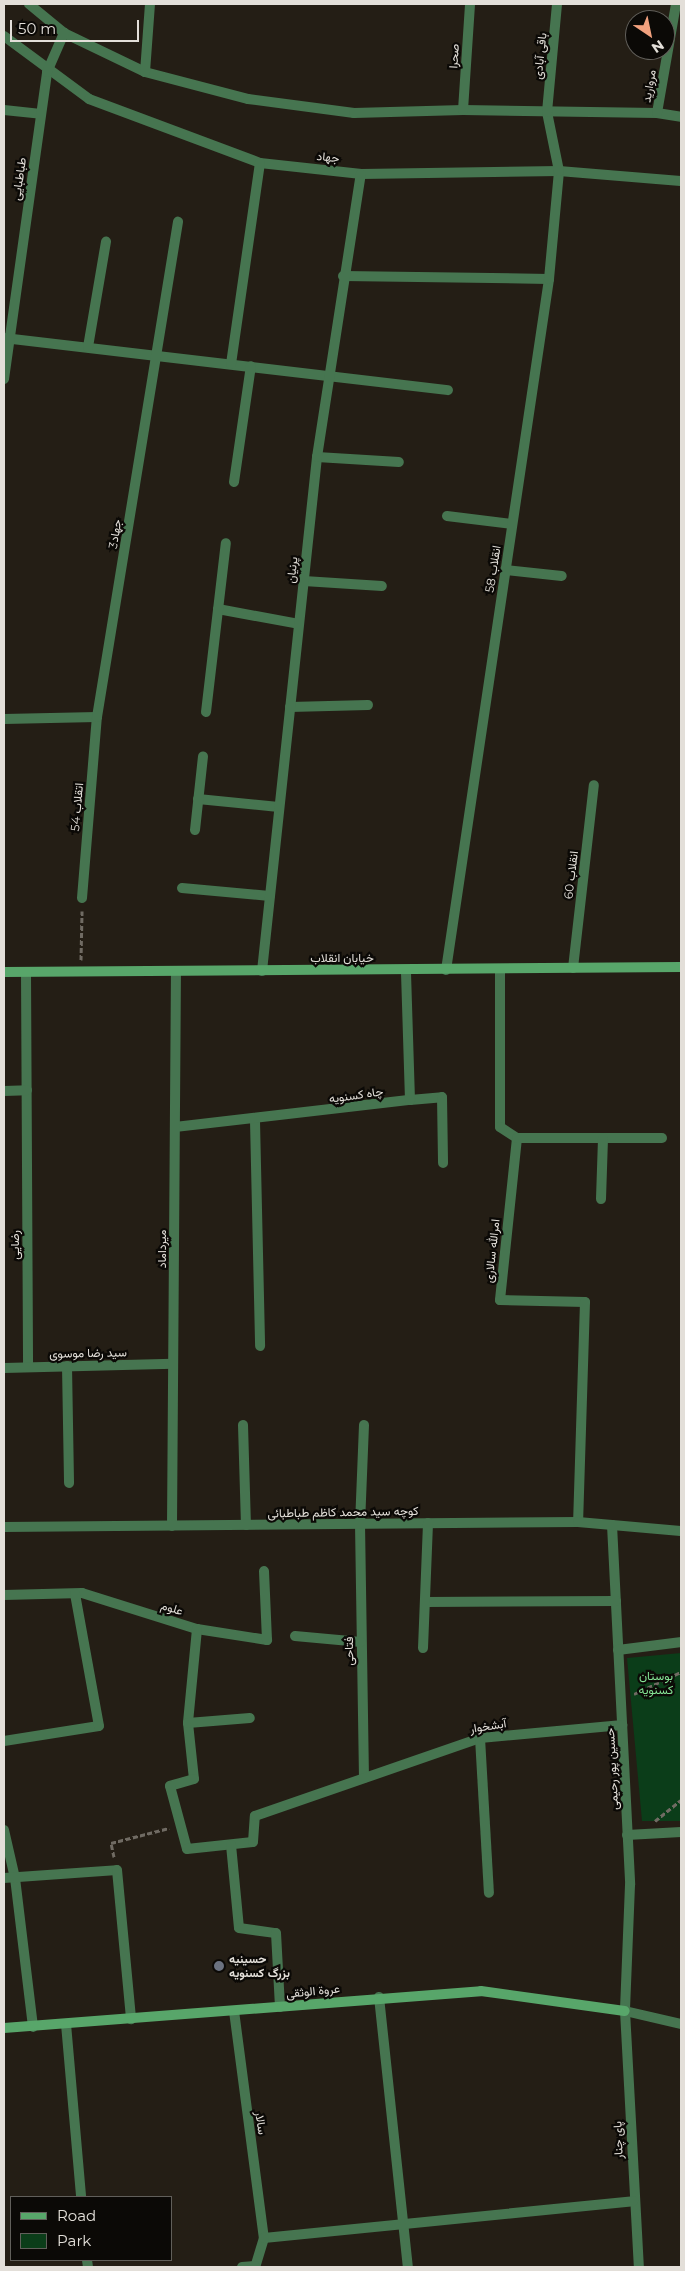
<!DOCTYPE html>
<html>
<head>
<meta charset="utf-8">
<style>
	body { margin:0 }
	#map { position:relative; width:685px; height:2271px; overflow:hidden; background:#241e15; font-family:Montserrat,Vazirmatn,sans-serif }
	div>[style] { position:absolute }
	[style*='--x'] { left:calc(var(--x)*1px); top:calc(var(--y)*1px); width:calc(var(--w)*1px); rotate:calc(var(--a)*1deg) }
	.green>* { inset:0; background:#0b3d19 }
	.path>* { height:3px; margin-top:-1.5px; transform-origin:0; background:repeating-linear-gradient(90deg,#706b63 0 5px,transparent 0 7.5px) }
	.street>* { height:10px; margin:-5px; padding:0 5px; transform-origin:5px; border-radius:5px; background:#467550 }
	.secondary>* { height:10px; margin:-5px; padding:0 5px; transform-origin:5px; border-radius:5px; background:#58a66a }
	.dots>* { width:14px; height:14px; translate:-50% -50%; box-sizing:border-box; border:2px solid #0b0906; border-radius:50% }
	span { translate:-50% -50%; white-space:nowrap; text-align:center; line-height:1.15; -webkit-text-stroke:4.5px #0b0906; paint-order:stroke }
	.street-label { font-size:12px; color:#e3dfd9 }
	.park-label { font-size:12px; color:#85e596 }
	.poi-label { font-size:12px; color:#e3dfd9; font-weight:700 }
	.left { translate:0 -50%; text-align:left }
	.frame { position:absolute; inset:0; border:5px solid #e3dfd9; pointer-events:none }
	.legend { position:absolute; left:10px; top:2196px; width:162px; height:65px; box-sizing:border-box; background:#0b0906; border:1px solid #615f5a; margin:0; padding:6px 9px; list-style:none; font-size:15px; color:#e3dfd9 }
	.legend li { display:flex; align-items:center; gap:10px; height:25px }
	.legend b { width:25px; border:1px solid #615f5a }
	.north { position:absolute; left:625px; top:10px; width:50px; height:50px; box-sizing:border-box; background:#0b0906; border:1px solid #615f5a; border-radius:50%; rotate:146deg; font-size:14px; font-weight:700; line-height:20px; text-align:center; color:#e3dfd9 }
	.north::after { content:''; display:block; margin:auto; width:18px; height:22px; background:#f2a17e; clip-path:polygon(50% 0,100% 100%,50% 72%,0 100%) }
	.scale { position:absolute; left:10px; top:20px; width:129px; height:22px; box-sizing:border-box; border:2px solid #e3dfd9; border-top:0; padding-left:6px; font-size:15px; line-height:18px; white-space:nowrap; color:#e3dfd9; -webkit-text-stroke:4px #0b0906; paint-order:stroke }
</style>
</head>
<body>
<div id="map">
	<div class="green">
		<div style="clip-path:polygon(681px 1653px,681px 1821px,642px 1821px,627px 1658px)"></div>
	</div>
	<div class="path">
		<div style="--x:81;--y:960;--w:49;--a:-88.8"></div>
		<div style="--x:634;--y:1694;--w:52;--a:-25.1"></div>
		<div style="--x:655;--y:1821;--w:33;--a:-39"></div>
		<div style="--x:114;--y:1857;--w:14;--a:-102"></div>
		<div style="--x:111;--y:1843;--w:60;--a:-14.5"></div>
	</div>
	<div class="street">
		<div style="--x:29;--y:4;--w:45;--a:39.6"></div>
		<div style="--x:64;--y:33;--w:90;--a:25.7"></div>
		<div style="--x:145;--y:72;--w:106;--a:14.7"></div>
		<div style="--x:248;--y:99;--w:107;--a:7.5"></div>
		<div style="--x:354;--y:113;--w:109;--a:-1.6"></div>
		<div style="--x:463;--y:110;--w:194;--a:0.9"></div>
		<div style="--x:657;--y:113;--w:24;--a:9"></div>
		<div style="--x:4;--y:36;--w:106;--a:36.5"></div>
		<div style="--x:89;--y:99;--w:183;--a:20.5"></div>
		<div style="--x:260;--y:163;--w:102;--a:6.2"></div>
		<div style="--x:361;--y:174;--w:198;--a:-0.9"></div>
		<div style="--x:559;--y:171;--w:122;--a:4.7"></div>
		<div style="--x:145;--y:72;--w:68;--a:-85.8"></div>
		<div style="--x:4;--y:110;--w:37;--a:6"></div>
		<div style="--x:463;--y:110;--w:106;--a:-86.2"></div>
		<div style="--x:657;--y:113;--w:111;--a:-80.1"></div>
		<div style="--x:343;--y:276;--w:206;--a:0.8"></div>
		<div style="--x:4;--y:338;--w:447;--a:6.7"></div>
		<div style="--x:88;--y:347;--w:107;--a:-80.3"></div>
		<div style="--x:231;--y:364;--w:203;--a:-81.8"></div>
		<div style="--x:4;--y:379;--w:310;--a:-82"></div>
		<div style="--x:47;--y:72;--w:43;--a:-66.4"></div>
		<div style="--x:317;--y:457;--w:82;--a:3.5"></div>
		<div style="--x:234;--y:482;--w:117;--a:-81.7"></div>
		<div style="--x:447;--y:516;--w:65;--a:7"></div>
		<div style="--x:505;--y:570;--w:57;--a:6"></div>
		<div style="--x:304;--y:581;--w:78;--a:3.7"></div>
		<div style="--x:218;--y:609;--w:82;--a:10.5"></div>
		<div style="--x:290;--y:707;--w:78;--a:-1.5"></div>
		<div style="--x:206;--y:712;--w:170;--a:-83.3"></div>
		<div style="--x:4;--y:719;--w:93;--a:-1.2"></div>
		<div style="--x:198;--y:799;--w:81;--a:5.6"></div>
		<div style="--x:195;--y:830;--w:74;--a:-83.8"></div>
		<div style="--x:182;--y:888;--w:88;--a:5.2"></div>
		<div style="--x:82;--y:898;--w:182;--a:-85.3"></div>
		<div style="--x:97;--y:717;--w:502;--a:-80.71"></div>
		<div style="--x:573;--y:968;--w:184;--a:-83.5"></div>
		<div style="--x:500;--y:969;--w:158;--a:90"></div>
		<div style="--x:500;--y:1127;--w:20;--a:33"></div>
		<div style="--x:517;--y:1138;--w:163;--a:96"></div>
		<div style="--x:500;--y:1300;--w:85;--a:1.3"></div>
		<div style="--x:585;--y:1302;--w:220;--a:91.8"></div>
		<div style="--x:446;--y:970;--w:699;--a:-81.52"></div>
		<div style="--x:549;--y:279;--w:108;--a:-84.7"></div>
		<div style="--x:559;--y:171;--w:60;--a:-101.5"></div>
		<div style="--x:547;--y:112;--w:108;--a:-84.7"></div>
		<div style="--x:262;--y:971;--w:517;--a:-83.89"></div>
		<div style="--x:317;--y:457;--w:286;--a:-81.2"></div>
		<div style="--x:26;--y:973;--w:394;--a:89.7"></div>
		<div style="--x:4;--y:1091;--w:23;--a:-2"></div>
		<div style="--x:410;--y:1100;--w:32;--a:-5"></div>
		<div style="--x:442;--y:1097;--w:66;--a:89.1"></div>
		<div style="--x:255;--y:1121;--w:225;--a:88.7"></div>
		<div style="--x:175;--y:1127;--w:237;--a:-6.6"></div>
		<div style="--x:410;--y:1100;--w:130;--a:-91.8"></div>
		<div style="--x:517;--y:1138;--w:145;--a:0"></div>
		<div style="--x:601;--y:1199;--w:61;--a:-88.1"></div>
		<div style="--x:67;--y:1366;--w:117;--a:89"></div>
		<div style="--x:4;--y:1368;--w:169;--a:-1.4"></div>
		<div style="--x:243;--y:1425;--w:100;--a:88.3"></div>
		<div style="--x:364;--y:1425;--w:99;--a:92.3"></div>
		<div style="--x:360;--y:1524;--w:254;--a:89.1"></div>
		<div style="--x:612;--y:1525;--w:360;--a:87.1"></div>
		<div style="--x:630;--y:1885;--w:126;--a:92.3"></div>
		<div style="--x:625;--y:2011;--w:256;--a:86.9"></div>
		<div style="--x:172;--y:1526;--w:554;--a:-89.59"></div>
		<div style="--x:4;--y:1527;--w:574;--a:-0.5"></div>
		<div style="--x:578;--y:1522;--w:103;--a:5"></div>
		<div style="--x:4;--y:1595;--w:78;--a:-1.5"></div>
		<div style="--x:82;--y:1593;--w:121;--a:17.4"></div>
		<div style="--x:197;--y:1629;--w:71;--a:8.9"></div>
		<div style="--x:267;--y:1640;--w:69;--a:-92.5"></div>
		<div style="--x:425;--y:1602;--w:191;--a:-0.3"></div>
		<div style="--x:197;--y:1629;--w:94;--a:95.5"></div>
		<div style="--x:188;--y:1723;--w:56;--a:83.9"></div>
		<div style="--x:194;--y:1779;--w:25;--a:164"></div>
		<div style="--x:170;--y:1786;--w:65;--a:74.9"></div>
		<div style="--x:187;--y:1849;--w:66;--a:-6.1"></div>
		<div style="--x:253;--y:1842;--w:26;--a:-86"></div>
		<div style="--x:255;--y:1816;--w:238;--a:-19.1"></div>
		<div style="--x:480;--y:1738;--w:143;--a:-5.2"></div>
		<div style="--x:295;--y:1636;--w:66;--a:5.2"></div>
		<div style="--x:423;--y:1648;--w:125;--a:-87.7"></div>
		<div style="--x:618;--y:1650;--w:64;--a:-7.2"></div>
		<div style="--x:188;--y:1723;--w:62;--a:-4.6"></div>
		<div style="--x:480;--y:1738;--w:155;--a:86.7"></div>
		<div style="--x:4;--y:1741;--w:96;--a:-9"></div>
		<div style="--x:99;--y:1726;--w:134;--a:-100.3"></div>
		<div style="--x:4;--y:1830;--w:49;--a:77.1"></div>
		<div style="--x:15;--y:1878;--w:150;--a:83.1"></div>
		<div style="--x:627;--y:1835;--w:54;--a:-3.2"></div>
		<div style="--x:231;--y:1845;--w:83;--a:84.5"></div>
		<div style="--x:239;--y:1928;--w:37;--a:8"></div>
		<div style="--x:276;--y:1933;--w:74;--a:86.9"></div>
		<div style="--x:4;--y:1878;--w:113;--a:-4"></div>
		<div style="--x:117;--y:1870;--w:150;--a:84.6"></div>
		<div style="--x:379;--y:1997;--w:272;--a:83.9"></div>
		<div style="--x:234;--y:2011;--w:229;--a:82.5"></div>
		<div style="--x:264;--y:2238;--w:30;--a:107"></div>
		<div style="--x:625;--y:2011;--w:57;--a:13.1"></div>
		<div style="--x:66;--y:2024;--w:174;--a:85"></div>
		<div style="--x:264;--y:2238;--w:371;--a:-5.7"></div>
		<div style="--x:87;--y:2260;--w:7;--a:82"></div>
		<div style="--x:242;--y:2267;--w:13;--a:-4"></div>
	</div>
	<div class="secondary">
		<div style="--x:4;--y:972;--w:677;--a:-0.42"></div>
		<div style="--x:4;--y:2028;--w:478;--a:-4.4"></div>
		<div style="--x:481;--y:1991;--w:145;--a:7.9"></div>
	</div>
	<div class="dots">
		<div style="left:219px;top:1966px;background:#6b7280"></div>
	</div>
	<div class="street-label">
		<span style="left:454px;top:56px;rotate:-86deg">صحرا</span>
		<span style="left:540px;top:56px;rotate:-84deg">باقی آبادی</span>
		<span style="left:649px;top:86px;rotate:-80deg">مروارید</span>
		<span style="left:328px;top:157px;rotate:6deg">جهاد</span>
		<span style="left:19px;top:179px;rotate:-82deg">طباطبایی</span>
		<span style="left:115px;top:534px;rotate:-81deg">جهاد3</span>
		<span style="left:493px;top:569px;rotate:-81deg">انقلاب 58</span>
		<span style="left:292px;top:570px;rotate:-84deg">پرنیان</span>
		<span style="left:77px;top:807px;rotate:-85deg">اتقلاب 54</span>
		<span style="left:571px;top:875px;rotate:-83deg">انقلاب 60</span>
		<span style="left:342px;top:958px">خیابان انقلاب</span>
		<span style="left:356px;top:1095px;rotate:-8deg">چاه کسنویه</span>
		<span style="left:15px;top:1245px;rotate:-90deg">رضایی</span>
		<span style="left:162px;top:1249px;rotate:-90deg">میرداماد</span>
		<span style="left:492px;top:1251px;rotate:-84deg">امرالله سالاری</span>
		<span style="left:88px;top:1353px;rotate:-1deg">سید رضا موسوی</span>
		<span style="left:343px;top:1512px;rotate:-1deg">کوچه سید محمد کاظم طباطبائی</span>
		<span style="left:172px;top:1608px;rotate:17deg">علوم</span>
		<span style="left:349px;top:1651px;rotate:-91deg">فتاحی</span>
		<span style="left:488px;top:1726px;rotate:-9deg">آبشخوار</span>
		<span style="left:612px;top:1769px;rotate:-93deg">حسین پور رحیمی</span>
		<span style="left:313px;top:1991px;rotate:-6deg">عروة الوثقی</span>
		<span style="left:261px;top:2123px;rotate:82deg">سالار</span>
		<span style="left:618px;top:2140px;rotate:-92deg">پای چنار</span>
	</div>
	<div class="park-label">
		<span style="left:656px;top:1683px">بوستان<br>کسنویه</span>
	</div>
	<div class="poi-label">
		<span class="left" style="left:229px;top:1966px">حسینیه<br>بزرگ کسنویه</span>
	</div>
	<div class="frame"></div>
	<ul class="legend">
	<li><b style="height:6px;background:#58a66a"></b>Road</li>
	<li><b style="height:14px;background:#0b3d19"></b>Park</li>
	</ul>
	<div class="north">N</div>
	<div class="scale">50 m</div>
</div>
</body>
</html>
